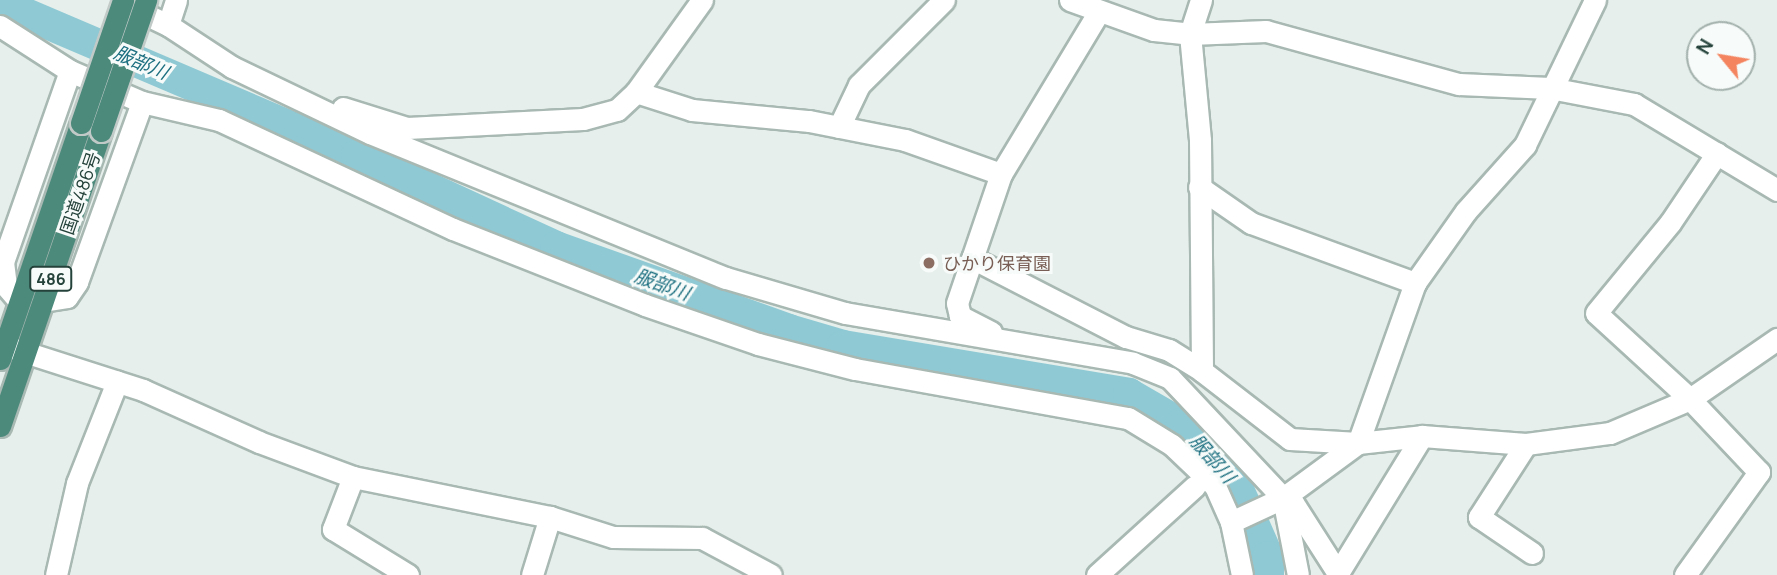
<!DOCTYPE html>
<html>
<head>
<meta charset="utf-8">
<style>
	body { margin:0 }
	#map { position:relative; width:1777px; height:575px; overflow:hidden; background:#e6efeb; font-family:Manrope,"Noto Sans JP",sans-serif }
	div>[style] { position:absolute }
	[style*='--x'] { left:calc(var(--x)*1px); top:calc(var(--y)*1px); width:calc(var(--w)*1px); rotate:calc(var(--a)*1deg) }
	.river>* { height:32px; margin:-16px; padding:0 16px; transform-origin:16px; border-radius:16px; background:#8ec9d4 }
	.roads { filter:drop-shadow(2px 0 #a8b8b2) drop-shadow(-2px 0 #a8b8b2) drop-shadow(0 2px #a8b8b2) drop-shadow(0 -2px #a8b8b2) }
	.minor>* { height:21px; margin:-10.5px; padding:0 10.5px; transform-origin:10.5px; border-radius:10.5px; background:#fff }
	.tertiary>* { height:21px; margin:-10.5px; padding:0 10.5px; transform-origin:10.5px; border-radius:10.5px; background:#fff }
	.trunk>* { height:21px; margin:-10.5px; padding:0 10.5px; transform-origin:10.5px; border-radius:10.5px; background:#4c8a7c }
	.bridges { filter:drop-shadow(2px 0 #c2cac8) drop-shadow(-2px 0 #c2cac8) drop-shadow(0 2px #c2cac8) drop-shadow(0 -2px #c2cac8) }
	.trunk-bridge>* { height:21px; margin:-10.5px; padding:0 10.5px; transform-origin:10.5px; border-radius:10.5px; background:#4c8a7c }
	.dots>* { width:19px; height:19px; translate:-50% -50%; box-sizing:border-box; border:4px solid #f7fbf9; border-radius:50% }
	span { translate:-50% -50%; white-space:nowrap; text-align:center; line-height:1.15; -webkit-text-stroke:6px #f7fbf9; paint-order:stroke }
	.shield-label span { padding:2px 5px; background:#f7fbf9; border:2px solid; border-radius:5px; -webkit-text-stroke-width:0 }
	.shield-label { font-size:16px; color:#24423a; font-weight:700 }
	.street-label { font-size:18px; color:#24423a }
	.education-label { font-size:18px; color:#785e54 }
	.left { translate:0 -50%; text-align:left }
	.water-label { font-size:19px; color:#1c6f80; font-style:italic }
	.north { position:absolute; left:1686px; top:21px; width:70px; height:70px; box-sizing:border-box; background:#f7fbf9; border:2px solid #a3b1ad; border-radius:50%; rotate:300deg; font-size:19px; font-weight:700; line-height:28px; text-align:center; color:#24423a }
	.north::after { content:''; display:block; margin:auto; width:24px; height:32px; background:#f4845f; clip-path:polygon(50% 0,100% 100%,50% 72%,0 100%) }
</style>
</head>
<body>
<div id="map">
	<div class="river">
		<div style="--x:0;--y:3;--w:388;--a:23.1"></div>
		<div style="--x:357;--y:155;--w:219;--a:24.8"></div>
		<div style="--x:556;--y:247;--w:247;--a:19.6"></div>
		<div style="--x:789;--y:330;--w:56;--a:16.5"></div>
		<div style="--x:843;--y:346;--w:290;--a:9.5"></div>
		<div style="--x:1129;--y:394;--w:60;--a:30"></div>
		<div style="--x:1181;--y:424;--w:84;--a:48.4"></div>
		<div style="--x:1237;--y:487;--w:77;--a:66.1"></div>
		<div style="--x:1268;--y:557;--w:18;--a:90"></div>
	</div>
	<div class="roads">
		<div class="minor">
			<div style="--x:1201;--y:0;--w:36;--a:108"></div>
			<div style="--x:1190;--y:34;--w:106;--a:84.6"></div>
			<div style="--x:1200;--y:140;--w:231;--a:89.5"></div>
			<div style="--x:126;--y:5;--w:47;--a:25.5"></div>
			<div style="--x:168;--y:25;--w:77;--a:33.3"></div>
			<div style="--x:232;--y:67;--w:153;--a:25.6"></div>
			<div style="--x:370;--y:133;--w:384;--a:22.2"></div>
			<div style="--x:726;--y:278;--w:124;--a:16.4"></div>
			<div style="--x:845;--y:313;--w:292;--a:9.8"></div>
			<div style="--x:1133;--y:363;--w:40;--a:22"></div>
			<div style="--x:1170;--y:378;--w:165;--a:46.7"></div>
			<div style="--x:1283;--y:498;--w:78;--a:79"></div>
			<div style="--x:168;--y:25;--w:26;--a:-72"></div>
			<div style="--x:0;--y:26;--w:83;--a:32.7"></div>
			<div style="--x:70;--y:71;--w:78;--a:23.3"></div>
			<div style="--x:142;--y:102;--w:79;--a:13.2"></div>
			<div style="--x:219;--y:120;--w:258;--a:25"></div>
			<div style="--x:453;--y:229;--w:206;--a:21.6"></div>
			<div style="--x:645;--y:305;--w:120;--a:19"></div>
			<div style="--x:758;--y:344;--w:100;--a:14.5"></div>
			<div style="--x:855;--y:369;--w:277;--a:10.2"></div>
			<div style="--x:1128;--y:418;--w:52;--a:31.5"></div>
			<div style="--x:1172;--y:445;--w:59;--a:43.6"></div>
			<div style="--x:1215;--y:486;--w:39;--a:66"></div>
			<div style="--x:1231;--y:522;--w:54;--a:78.3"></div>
			<div style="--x:636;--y:92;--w:59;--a:17.8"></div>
			<div style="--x:692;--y:110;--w:118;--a:5.4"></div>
			<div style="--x:809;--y:121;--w:98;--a:11.2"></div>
			<div style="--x:905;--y:140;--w:102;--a:19.5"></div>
			<div style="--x:343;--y:108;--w:67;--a:17.4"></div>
			<div style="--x:407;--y:128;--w:176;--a:-2.9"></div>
			<div style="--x:583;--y:119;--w:35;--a:-15"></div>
			<div style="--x:617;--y:110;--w:26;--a:-43"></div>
			<div style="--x:636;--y:92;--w:113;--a:-54.3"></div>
			<div style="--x:839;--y:127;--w:47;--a:-64.5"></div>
			<div style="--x:859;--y:85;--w:120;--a:-45"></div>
			<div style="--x:1199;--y:187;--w:63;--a:34.7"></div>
			<div style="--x:1251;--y:223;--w:175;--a:20.1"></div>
			<div style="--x:972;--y:258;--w:173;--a:27.2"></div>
			<div style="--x:1126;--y:337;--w:45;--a:16.8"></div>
			<div style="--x:1169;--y:350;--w:39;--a:32"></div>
			<div style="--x:1202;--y:371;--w:111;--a:37.7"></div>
			<div style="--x:1290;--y:439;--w:68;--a:3.4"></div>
			<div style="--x:1358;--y:443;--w:170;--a:-70.4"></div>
			<div style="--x:1415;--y:283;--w:88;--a:-54.7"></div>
			<div style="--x:1466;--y:211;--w:89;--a:-48.2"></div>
			<div style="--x:1525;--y:145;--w:161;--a:-64.2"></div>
			<div style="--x:19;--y:301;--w:20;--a:-131"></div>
			<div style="--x:6;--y:286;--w:24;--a:-97"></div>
			<div style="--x:3;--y:262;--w:202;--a:-70.7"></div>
			<div style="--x:43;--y:301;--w:24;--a:-9"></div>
			<div style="--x:67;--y:297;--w:18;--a:-56"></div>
			<div style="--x:77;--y:282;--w:191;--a:-70.1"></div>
			<div style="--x:991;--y:332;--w:35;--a:-153"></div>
			<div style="--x:960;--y:316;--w:13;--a:-103"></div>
			<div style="--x:957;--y:303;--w:136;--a:-71.2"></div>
			<div style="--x:1001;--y:174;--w:188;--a:-58.9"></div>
			<div style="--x:9;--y:347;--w:141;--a:17.8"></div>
			<div style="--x:143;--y:390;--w:127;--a:24.1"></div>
			<div style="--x:259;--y:442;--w:100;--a:20.4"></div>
			<div style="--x:353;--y:477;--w:201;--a:11.5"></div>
			<div style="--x:550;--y:517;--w:66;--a:17.6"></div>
			<div style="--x:613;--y:537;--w:89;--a:0.6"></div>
			<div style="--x:702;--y:538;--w:78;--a:28.2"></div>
			<div style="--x:1526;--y:444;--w:87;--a:122.8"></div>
			<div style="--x:1479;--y:517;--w:64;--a:34.2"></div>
			<div style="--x:353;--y:477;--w:56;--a:111"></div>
			<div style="--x:333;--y:529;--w:88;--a:31.5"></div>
			<div style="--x:1284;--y:499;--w:10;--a:24"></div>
			<div style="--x:1293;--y:503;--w:85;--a:57.4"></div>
			<div style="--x:1231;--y:522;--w:57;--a:-24.8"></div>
			<div style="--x:1283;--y:498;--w:93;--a:-36.3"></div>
			<div style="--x:1358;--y:443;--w:64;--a:-6.2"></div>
			<div style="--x:1422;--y:436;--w:104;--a:4.4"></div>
			<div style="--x:1526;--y:444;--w:85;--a:-7.5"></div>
			<div style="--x:1610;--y:433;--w:87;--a:-23"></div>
			<div style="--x:1690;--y:399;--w:106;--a:-34.6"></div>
			<div style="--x:1338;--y:573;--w:161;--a:-58.5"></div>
			<div style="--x:56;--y:575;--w:94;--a:-77.1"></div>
			<div style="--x:77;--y:483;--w:109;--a:-68.4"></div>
			<div style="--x:532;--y:575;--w:61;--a:-72.8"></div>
			<div style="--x:1097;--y:575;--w:132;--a:-42.2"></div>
			<div style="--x:1685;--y:575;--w:127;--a:-54.3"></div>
			<div style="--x:1759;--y:472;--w:100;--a:-133.4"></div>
			<div style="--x:1690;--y:399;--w:127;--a:-137.5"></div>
			<div style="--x:1596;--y:313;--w:117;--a:-50.6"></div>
			<div style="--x:1670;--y:223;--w:84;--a:-56.1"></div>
		</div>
		<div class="tertiary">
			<div style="--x:1070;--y:0;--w:89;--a:19.7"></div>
			<div style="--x:1154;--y:30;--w:36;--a:6"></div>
			<div style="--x:1190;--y:34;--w:76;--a:-2.3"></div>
			<div style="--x:1266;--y:31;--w:200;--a:15.4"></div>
			<div style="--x:1459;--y:84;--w:91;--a:2.5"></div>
			<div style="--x:1550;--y:88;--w:86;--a:10.8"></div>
			<div style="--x:1634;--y:104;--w:167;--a:31"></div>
		</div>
		<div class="trunk">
			<div style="--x:0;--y:359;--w:250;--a:-71.1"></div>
			<div style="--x:0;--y:426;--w:312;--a:-71.1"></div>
		</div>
	</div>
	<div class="bridges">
		<div class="trunk-bridge">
			<div style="--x:81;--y:123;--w:130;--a:-71.1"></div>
			<div style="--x:101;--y:131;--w:139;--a:-71"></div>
		</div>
	</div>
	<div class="dots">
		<div style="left:929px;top:263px;background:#8d6e63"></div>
	</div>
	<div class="shield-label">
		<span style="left:51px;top:279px">486</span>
	</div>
	<div class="street-label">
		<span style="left:80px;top:193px;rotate:-71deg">国道486号</span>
	</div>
	<div class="education-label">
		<span class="left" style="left:943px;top:263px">ひかり保育園</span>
	</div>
	<div class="water-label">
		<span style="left:141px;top:63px;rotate:23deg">服部川</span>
		<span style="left:662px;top:285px;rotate:20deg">服部川</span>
		<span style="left:1212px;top:459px;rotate:49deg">服部川</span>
	</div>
	<div class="north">N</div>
</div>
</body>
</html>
